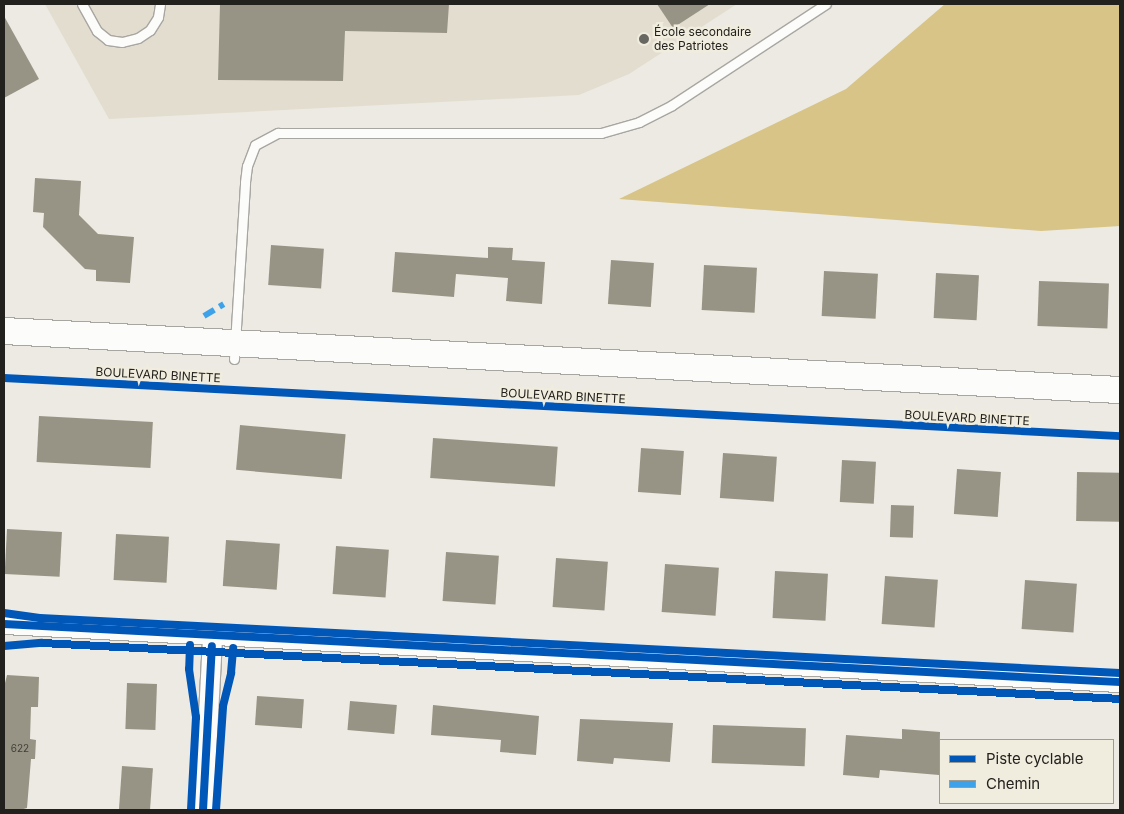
<!DOCTYPE html>
<html>
<head>
<meta charset="utf-8">
<style>
	body { margin:0 }
	#map { position:relative; width:1124px; height:814px; overflow:hidden; background:#eceae2; font-family:Inter,sans-serif }
	div>[style] { position:absolute }
	[style*='--x'] { left:calc(var(--x)*1px); top:calc(var(--y)*1px); width:calc(var(--w)*1px); rotate:calc(var(--a)*1deg) }
	.built>* { inset:0; background:#e2ddcf }
	.forest>* { inset:0; background:#d8c486 }
	.building>* { inset:0; background:#989485; transform-origin:0 0 }
	.roads { filter:drop-shadow(1px 0 #a8a6a1) drop-shadow(-1px 0 #a8a6a1) drop-shadow(0 1px #a8a6a1) drop-shadow(0 -1px #a8a6a1) }
	.lane>* { height:9px; margin:-4.5px; padding:0 4.5px; transform-origin:4.5px; border-radius:4.5px; background:#fcfcfb }
	.street>* { height:19px; margin:-9.5px; padding:0 9.5px; transform-origin:9.5px; border-radius:9.5px; background:#fcfcfb }
	.secondary>* { height:26px; margin:-13px; padding:0 13px; transform-origin:13px; border-radius:13px; background:#fcfcfb }
	.quiet>* { height:6px; margin-top:-3px; transform-origin:0; background:repeating-linear-gradient(90deg,#3ea2ea 0 12px,transparent 0 18px) }
	.cycleway>* { height:8px; margin:-4px; padding:0 4px; transform-origin:4px; border-radius:4px; background:#0057b8 }
	.dots>* { width:14px; height:14px; translate:-50% -50%; box-sizing:border-box; border:2px solid #f0ecde; border-radius:50% }
	span { translate:-50% -50%; white-space:nowrap; text-align:center; line-height:1.15; -webkit-text-stroke:5px #f0ecde; paint-order:stroke }
	.number-label { font-size:10px; color:#403e37 }
	.number-label span { -webkit-text-stroke-width:0 }
	.poi-label { font-size:12px; color:#23211d }
	.left { translate:0 -50%; text-align:left }
	.street-label { font-size:12px; color:#23211d }
	.frame { position:absolute; inset:0; border:5px solid #23211d; pointer-events:none }
	.legend { position:absolute; left:939px; top:739px; width:175px; height:65px; box-sizing:border-box; background:#f0ecde; border:1px solid #9e9b91; margin:0; padding:6px 9px; list-style:none; font-size:15px; color:#23211d }
	.legend li { display:flex; align-items:center; gap:10px; height:25px }
	.legend b { width:25px; border:1px solid #9e9b91 }
</style>
</head>
<body>
<div id="map">
	<div class="built">
		<div style="clip-path:polygon(45px 4px,737px 4px,629px 74px,579px 95px,109px 119px)"></div>
	</div>
	<div class="forest">
		<div style="clip-path:polygon(945px 4px,1120px 4px,1120px 226px,1041px 231px,619px 199px,846px 89px)"></div>
	</div>
	<div class="building">
		<div style="clip-path:polygon(220px 4px,449px 4px,447px 33px,345px 31px,343px 81px,218px 80px)"></div>
		<div style="clip-path:polygon(657px 4px,710px 4px,673px 28px)"></div>
		<div style="clip-path:polygon(4px 16px,39px 79px,4px 98px)"></div>
		<div style="clip-path:polygon(35px 178px,81px 181px,79px 215px,98px 234px,134px 237px,130px 283px,96px 281px,96px 270px,85px 269px,43px 227px,44px 213px,33px 212px)"></div>
		<div style="left:271px;top:245px;width:53px;height:40px;rotate:4deg"></div>
		<div style="clip-path:polygon(488px 247px,513px 248px,512px 260px,545px 262px,542px 304px,506px 301px,508px 278px,456px 274px,454px 297px,392px 292px,395px 252px,488px 258px)"></div>
		<div style="left:611px;top:260px;width:43px;height:44px;rotate:4deg"></div>
		<div style="left:704px;top:265px;width:53px;height:45px;rotate:3deg"></div>
		<div style="left:824px;top:271px;width:54px;height:45px;rotate:3deg"></div>
		<div style="left:936px;top:273px;width:43px;height:45px;rotate:3deg"></div>
		<div style="left:1039px;top:281px;width:70px;height:45px;rotate:2deg"></div>
		<div style="left:39px;top:416px;width:114px;height:46px;rotate:3deg"></div>
		<div style="left:240px;top:425px;width:106px;height:45px;rotate:5deg"></div>
		<div style="left:433px;top:438px;width:125px;height:40px;rotate:4deg"></div>
		<div style="left:641px;top:448px;width:43px;height:44px;rotate:4deg"></div>
		<div style="left:723px;top:453px;width:54px;height:45px;rotate:4deg"></div>
		<div style="left:842px;top:460px;width:34px;height:42px;rotate:3deg"></div>
		<div style="left:957px;top:469px;width:44px;height:45px;rotate:4deg"></div>
		<div style="left:1077px;top:472px;width:43px;height:49px;rotate:1deg"></div>
		<div style="left:891px;top:505px;width:23px;height:32px;rotate:2deg"></div>
		<div style="left:7px;top:529px;width:55px;height:45px;rotate:3deg"></div>
		<div style="left:116px;top:534px;width:53px;height:46px;rotate:3deg"></div>
		<div style="left:226px;top:540px;width:54px;height:46px;rotate:4deg"></div>
		<div style="left:336px;top:546px;width:53px;height:48px;rotate:4deg"></div>
		<div style="left:446px;top:552px;width:53px;height:49px;rotate:4deg"></div>
		<div style="left:556px;top:558px;width:52px;height:49px;rotate:4deg"></div>
		<div style="left:665px;top:564px;width:54px;height:48px;rotate:4deg"></div>
		<div style="left:775px;top:571px;width:53px;height:47px;rotate:3deg"></div>
		<div style="left:885px;top:576px;width:53px;height:48px;rotate:4deg"></div>
		<div style="left:1025px;top:580px;width:52px;height:49px;rotate:4deg"></div>
		<div style="clip-path:polygon(7px 675px,39px 677px,38px 707px,31px 707px,30px 739px,36px 740px,35px 759px,31px 759px,27px 808px,20px 810px,4px 810px,4px 687px)"></div>
		<div style="left:127px;top:683px;width:30px;height:46px;rotate:2deg"></div>
		<div style="left:257px;top:696px;width:47px;height:29px;rotate:4deg"></div>
		<div style="left:350px;top:701px;width:47px;height:29px;rotate:5deg"></div>
		<div style="clip-path:polygon(433px 705px,539px 716px,536px 755px,500px 752px,501px 740px,431px 735px)"></div>
		<div style="clip-path:polygon(580px 719px,673px 723px,670px 762px,614px 758px,613px 764px,577px 761px)"></div>
		<div style="left:713px;top:725px;width:93px;height:38px;rotate:2deg"></div>
		<div style="clip-path:polygon(902px 729px,940px 732px,939px 775px,880px 770px,879px 778px,843px 775px,846px 735px,902px 739px)"></div>
		<div style="left:122px;top:766px;width:31px;height:44px;rotate:4deg"></div>
	</div>
	<div class="roads">
		<div class="lane">
			<div style="--x:82;--y:4;--w:31;--a:61"></div>
			<div style="--x:97;--y:31;--w:14;--a:39"></div>
			<div style="--x:108;--y:40;--w:14;--a:8"></div>
			<div style="--x:122;--y:42;--w:16;--a:-14"></div>
			<div style="--x:138;--y:38;--w:14;--a:-34"></div>
			<div style="--x:150;--y:30;--w:15;--a:-58"></div>
			<div style="--x:158;--y:17;--w:13;--a:-81"></div>
			<div style="--x:234;--y:359;--w:177;--a:-86.4"></div>
			<div style="--x:245;--y:182;--w:16;--a:-83"></div>
			<div style="--x:247;--y:166;--w:22;--a:-69"></div>
			<div style="--x:255;--y:145;--w:26;--a:-28"></div>
			<div style="--x:278;--y:133;--w:323;--a:0"></div>
			<div style="--x:601;--y:133;--w:40;--a:-16"></div>
			<div style="--x:639;--y:122;--w:37;--a:-27"></div>
			<div style="--x:672;--y:105;--w:184;--a:-33.3"></div>
		</div>
		<div class="street">
			<div style="--x:4;--y:624;--w:1118;--a:2.98"></div>
			<div style="--x:203;--y:810;--w:174;--a:-87"></div>
		</div>
		<div class="secondary">
			<div style="--x:4;--y:331;--w:1118;--a:3.03"></div>
		</div>
	</div>
	<div class="quiet">
		<div style="--x:204;--y:316;--w:23;--a:-31"></div>
	</div>
	<div class="cycleway">
		<div style="--x:4;--y:378;--w:1118;--a:2.98"></div>
		<div style="--x:4;--y:613;--w:36;--a:8"></div>
		<div style="--x:40;--y:618;--w:1081;--a:2.92"></div>
		<div style="--x:4;--y:624;--w:1118;--a:2.98"></div>
		<div style="--x:190;--y:645;--w:24;--a:92"></div>
		<div style="--x:189;--y:669;--w:49;--a:81.7"></div>
		<div style="--x:196;--y:717;--w:93;--a:93.1"></div>
		<div style="--x:4;--y:646;--w:38;--a:-5"></div>
		<div style="--x:42;--y:643;--w:1079;--a:2.97"></div>
		<div style="--x:203;--y:810;--w:164;--a:-86.9"></div>
		<div style="--x:216;--y:810;--w:104;--a:-86.1"></div>
		<div style="--x:223;--y:706;--w:34;--a:-76"></div>
		<div style="--x:231;--y:673;--w:25;--a:-85"></div>
	</div>
	<div class="dots">
		<div style="left:644px;top:39px;background:#696762"></div>
	</div>
	<div class="number-label">
		<span style="left:20px;top:749px">622</span>
	</div>
	<div class="poi-label">
		<span class="left" style="left:654px;top:39px">École secondaire<br>des Patriotes</span>
	</div>
	<div class="street-label">
		<span style="left:158px;top:375px;rotate:3deg">BOULEVARD BINETTE</span>
		<span style="left:563px;top:396px;rotate:3deg">BOULEVARD BINETTE</span>
		<span style="left:967px;top:418px;rotate:3deg">BOULEVARD BINETTE</span>
	</div>
	<div class="frame"></div>
	<ul class="legend">
	<li><b style="height:6px;background:#0057b8"></b>Piste cyclable</li>
	<li><b style="height:6px;background:#3ea2ea"></b>Chemin</li>
	</ul>
</div>
</body>
</html>
